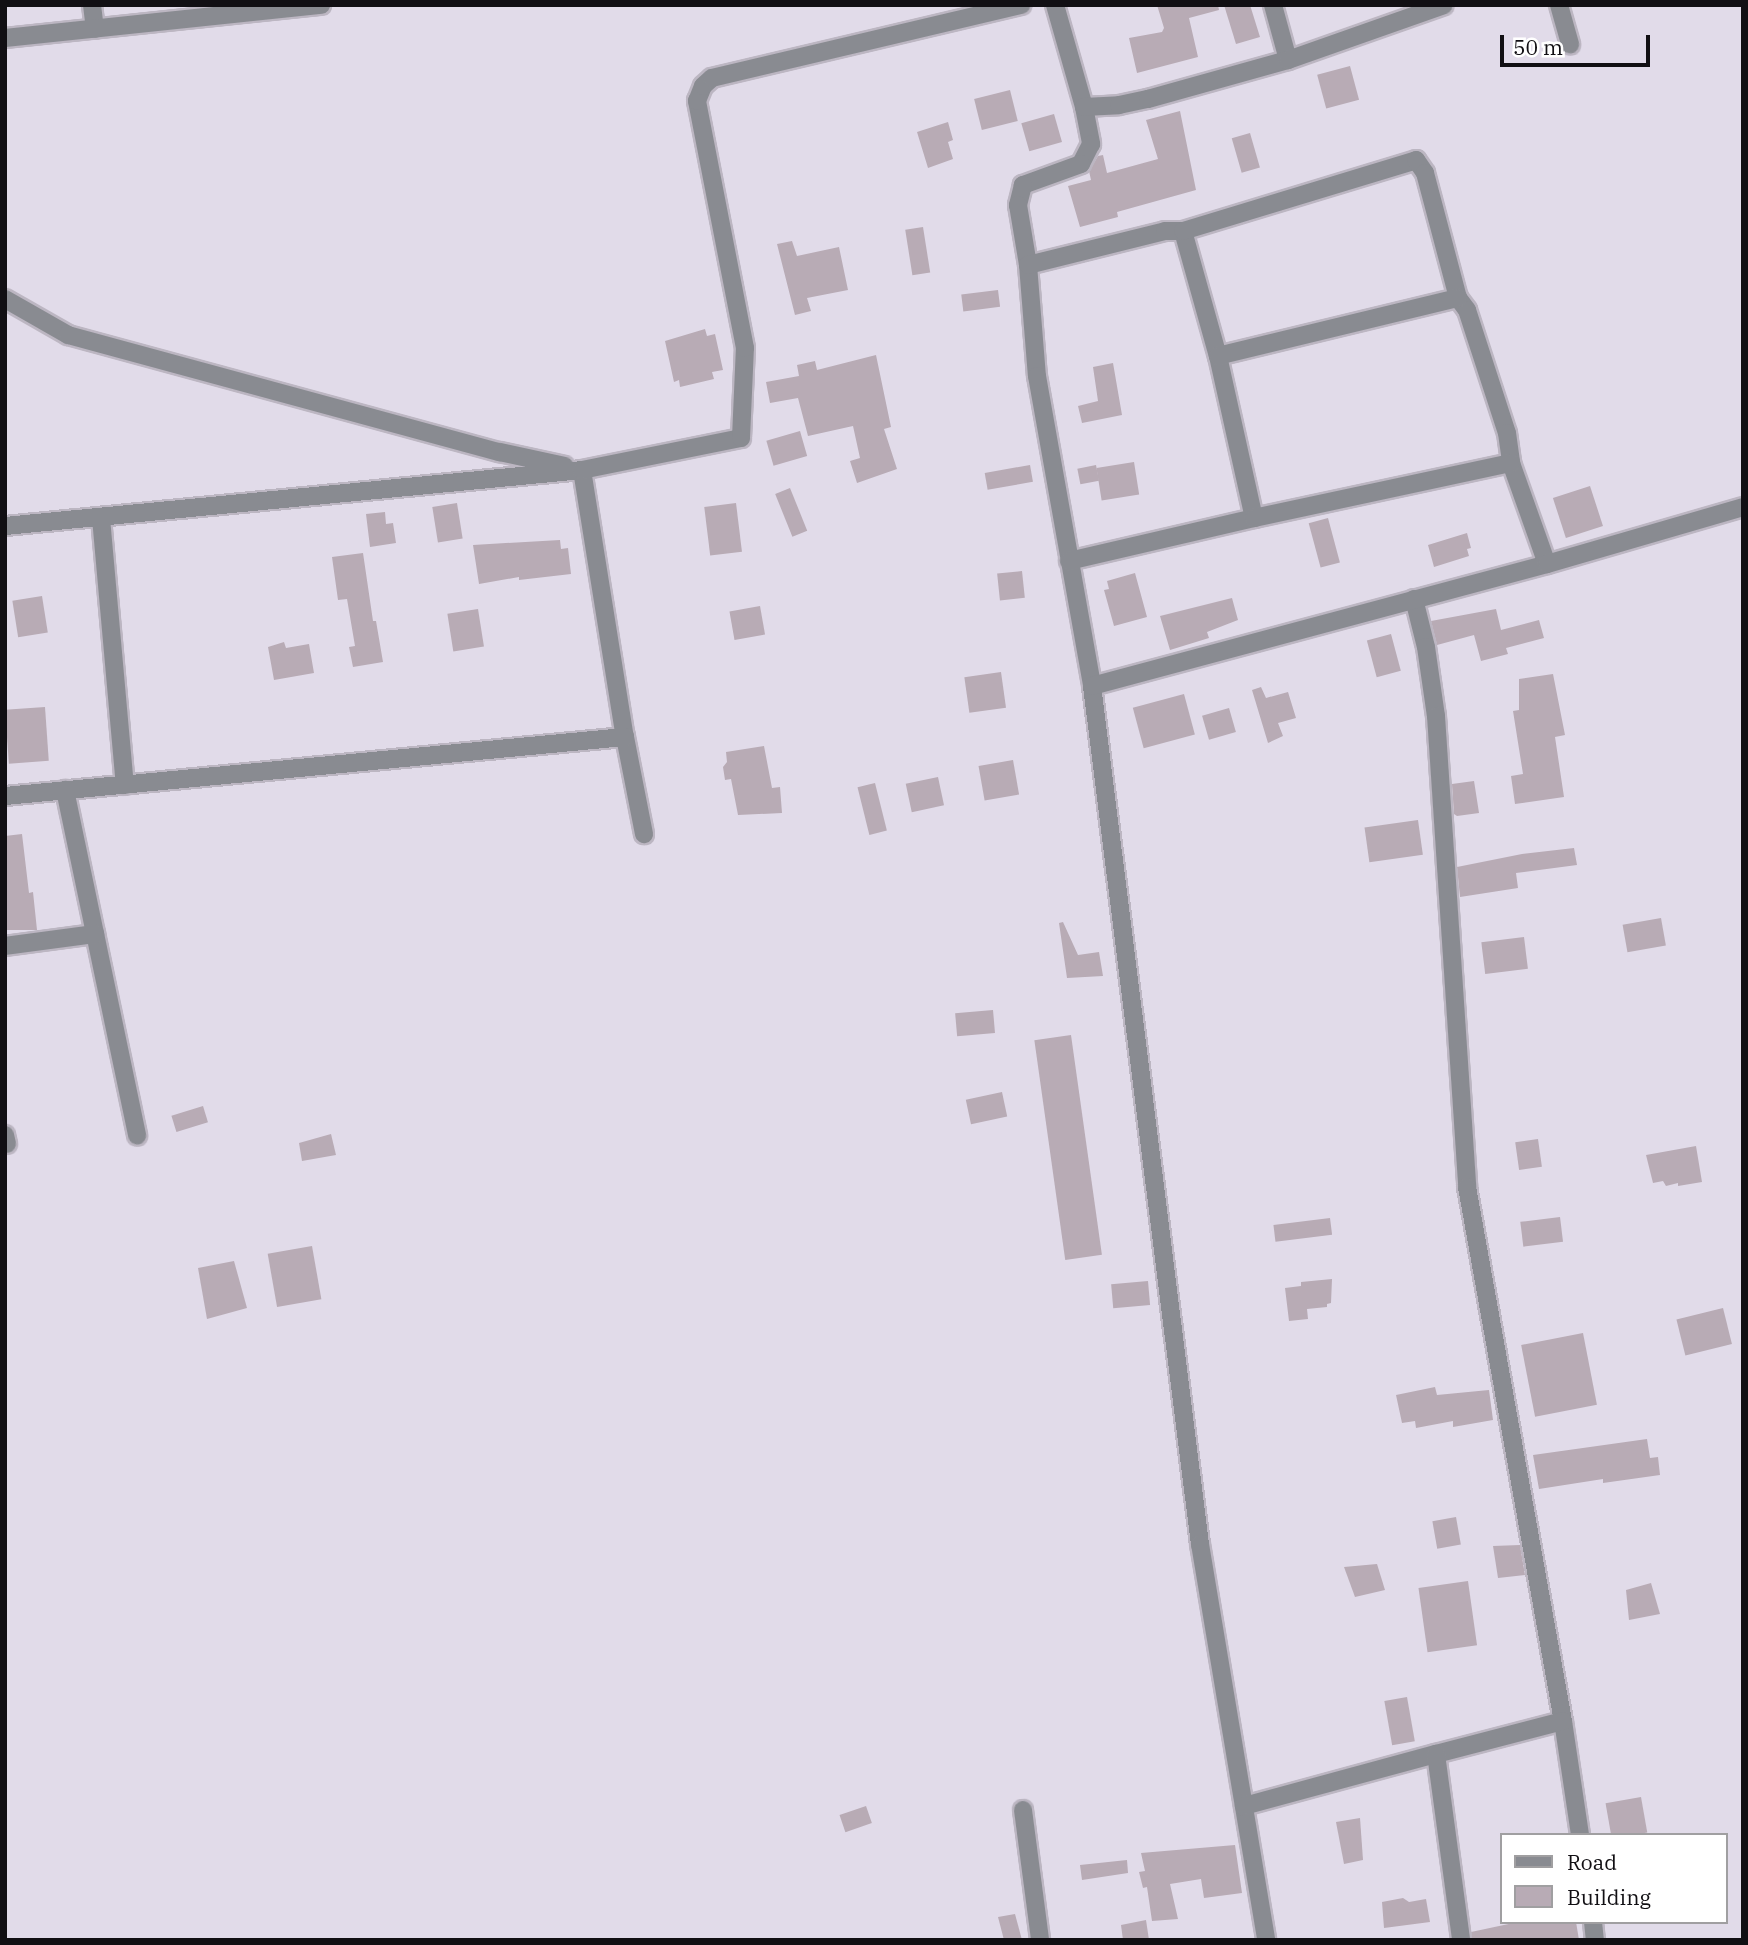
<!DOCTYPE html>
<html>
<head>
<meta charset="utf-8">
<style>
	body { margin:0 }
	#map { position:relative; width:1748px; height:1945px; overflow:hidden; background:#e1dbe9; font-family:"IBM Plex Serif",serif }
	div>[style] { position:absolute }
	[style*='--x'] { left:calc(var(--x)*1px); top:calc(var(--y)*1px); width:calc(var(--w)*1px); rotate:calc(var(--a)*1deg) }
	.building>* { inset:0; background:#b8abb5; transform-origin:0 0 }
	.roads { filter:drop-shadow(2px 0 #bcb6c2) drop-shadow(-2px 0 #bcb6c2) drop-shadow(0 2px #bcb6c2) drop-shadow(0 -2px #bcb6c2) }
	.minor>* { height:18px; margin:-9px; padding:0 9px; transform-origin:9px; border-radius:9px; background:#898b91 }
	span { translate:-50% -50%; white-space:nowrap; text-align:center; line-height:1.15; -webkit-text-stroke:6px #fff; paint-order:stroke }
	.frame { position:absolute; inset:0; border:7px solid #110f13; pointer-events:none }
	.legend { position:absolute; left:1500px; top:1833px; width:228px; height:91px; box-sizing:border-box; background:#fff; border:2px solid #a09fa1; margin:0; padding:9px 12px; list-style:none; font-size:21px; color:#110f13 }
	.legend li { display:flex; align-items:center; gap:14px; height:35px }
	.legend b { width:35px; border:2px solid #a09fa1 }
	.scale { position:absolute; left:1500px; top:35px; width:150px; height:32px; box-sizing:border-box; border:4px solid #110f13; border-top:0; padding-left:9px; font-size:21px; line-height:24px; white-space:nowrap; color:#110f13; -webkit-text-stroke:5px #fff; paint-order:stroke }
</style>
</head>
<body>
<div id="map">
	<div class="building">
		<div style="clip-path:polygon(1157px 5px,1218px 5px,1219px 10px,1189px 18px,1198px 57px,1137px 73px,1129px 38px,1162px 32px,1164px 28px)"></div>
		<div style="clip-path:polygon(1224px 5px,1250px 5px,1260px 37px,1236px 44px)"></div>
		<div style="left:1350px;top:66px;width:35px;height:34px;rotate:75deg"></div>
		<div style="left:1010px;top:90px;width:32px;height:37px;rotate:76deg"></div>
		<div style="clip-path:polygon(1180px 111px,1196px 190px,1117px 212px,1118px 217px,1080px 227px,1068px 186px,1091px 180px,1089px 171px,1098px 156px,1103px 155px,1107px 173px,1158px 159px,1146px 120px)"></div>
		<div style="left:1054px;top:114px;width:29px;height:34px;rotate:74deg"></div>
		<div style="clip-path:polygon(948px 122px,953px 140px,948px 142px,953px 159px,928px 168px,917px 132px)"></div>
		<div style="left:1250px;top:133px;width:36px;height:19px;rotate:74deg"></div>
		<div style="left:923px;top:227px;width:46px;height:18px;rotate:81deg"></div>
		<div style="clip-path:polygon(792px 241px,797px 256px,839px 247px,848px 290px,807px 298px,811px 311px,795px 315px,777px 244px)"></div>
		<div style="left:998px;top:290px;width:17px;height:37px;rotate:83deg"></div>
		<div style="clip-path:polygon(705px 329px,707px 336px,715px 334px,723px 370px,712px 372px,714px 379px,680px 387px,679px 380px,674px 382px,665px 341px)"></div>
		<div style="clip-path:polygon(876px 355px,891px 427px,884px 429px,897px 469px,857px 483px,850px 461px,860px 458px,853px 426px,808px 436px,798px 398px,770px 403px,766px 382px,799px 376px,797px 365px,815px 361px,817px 370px)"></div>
		<div style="clip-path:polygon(1113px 363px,1122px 415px,1082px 423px,1078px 406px,1098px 401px,1093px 367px)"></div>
		<div style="left:800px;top:431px;width:26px;height:35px;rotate:74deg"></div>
		<div style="left:1134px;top:462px;width:33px;height:38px;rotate:81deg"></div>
		<div style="left:1030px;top:465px;width:17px;height:46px;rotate:80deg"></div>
		<div style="left:1096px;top:465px;width:16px;height:19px;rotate:79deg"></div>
		<div style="left:1590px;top:486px;width:42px;height:39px;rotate:72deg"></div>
		<div style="left:790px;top:488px;width:46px;height:16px;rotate:68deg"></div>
		<div style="left:457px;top:503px;width:36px;height:25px;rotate:81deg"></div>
		<div style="left:736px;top:503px;width:49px;height:32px;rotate:83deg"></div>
		<div style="clip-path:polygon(385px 512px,386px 524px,393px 523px,396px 543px,370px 547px,366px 514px)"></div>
		<div style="left:1328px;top:518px;width:46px;height:20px;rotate:75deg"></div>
		<div style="clip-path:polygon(1467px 533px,1471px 548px,1467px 549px,1469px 556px,1434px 567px,1428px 545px)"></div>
		<div style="clip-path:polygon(560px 540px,561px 549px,568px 548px,571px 574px,519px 580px,519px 577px,479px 584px,473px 545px)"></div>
		<div style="clip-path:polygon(363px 553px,373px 621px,376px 621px,383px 662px,353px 667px,349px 647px,355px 646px,347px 599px,338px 600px,332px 557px)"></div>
		<div style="left:1022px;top:571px;width:27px;height:25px;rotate:84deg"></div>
		<div style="clip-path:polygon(1135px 573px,1147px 617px,1114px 626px,1104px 590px,1109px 589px,1107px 581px)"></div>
		<div style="left:42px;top:596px;width:37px;height:30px;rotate:81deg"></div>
		<div style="clip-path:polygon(1232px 598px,1238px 620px,1207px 632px,1209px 638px,1170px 650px,1160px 616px)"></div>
		<div style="left:760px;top:606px;width:29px;height:31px;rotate:80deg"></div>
		<div style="left:478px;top:609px;width:38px;height:31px;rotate:81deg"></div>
		<div style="clip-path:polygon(1496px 609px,1501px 630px,1539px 620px,1544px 638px,1506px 648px,1508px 654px,1481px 661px,1474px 635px,1437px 645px,1431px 621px)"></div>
		<div style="left:1391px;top:634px;width:38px;height:25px;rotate:75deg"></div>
		<div style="clip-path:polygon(284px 642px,286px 648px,309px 644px,314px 673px,274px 680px,268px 647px)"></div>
		<div style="left:1001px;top:672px;width:36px;height:37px;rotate:82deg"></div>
		<div style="clip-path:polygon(1553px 674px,1565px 735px,1555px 737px,1564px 797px,1515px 804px,1511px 776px,1523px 774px,1513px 711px,1519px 710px,1519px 679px)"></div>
		<div style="clip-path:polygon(1261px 687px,1266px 698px,1288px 692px,1296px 718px,1278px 723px,1283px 736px,1268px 743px,1252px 690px)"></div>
		<div style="left:1184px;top:694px;width:42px;height:53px;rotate:75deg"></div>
		<div style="left:45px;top:707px;width:54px;height:40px;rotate:86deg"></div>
		<div style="left:1229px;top:708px;width:25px;height:28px;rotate:74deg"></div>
		<div style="clip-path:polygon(764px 746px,772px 788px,780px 787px,782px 813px,738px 815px,731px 779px,725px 780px,723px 767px,727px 762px,726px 752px)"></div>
		<div style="left:1013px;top:760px;width:35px;height:35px;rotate:80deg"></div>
		<div style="left:938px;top:777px;width:29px;height:33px;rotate:78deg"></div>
		<div style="clip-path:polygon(1474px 781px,1479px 813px,1457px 816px,1454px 814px,1452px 784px)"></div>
		<div style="left:875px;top:783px;width:49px;height:18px;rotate:76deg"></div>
		<div style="left:1418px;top:820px;width:35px;height:54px;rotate:82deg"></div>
		<div style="clip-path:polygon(22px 834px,29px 893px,33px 892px,37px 930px,7px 930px,5px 836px)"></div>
		<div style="clip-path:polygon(1574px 848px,1577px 865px,1516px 873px,1518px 888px,1460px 897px,1457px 867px,1522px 854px)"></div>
		<div style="left:1661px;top:918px;width:28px;height:39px;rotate:80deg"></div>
		<div style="clip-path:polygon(1063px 922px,1078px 955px,1099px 952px,1103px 976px,1067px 978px,1059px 923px)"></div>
		<div style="left:1524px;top:937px;width:32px;height:43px;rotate:83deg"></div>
		<div style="left:993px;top:1010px;width:23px;height:38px;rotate:85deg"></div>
		<div style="left:1071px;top:1035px;width:222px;height:37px;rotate:82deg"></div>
		<div style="left:1002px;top:1092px;width:25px;height:37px;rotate:78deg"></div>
		<div style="left:203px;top:1106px;width:17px;height:33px;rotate:73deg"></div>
		<div style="clip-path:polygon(331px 1134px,336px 1155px,302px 1161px,299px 1143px)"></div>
		<div style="left:1538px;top:1139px;width:28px;height:23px;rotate:82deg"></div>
		<div style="clip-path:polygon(1696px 1146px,1702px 1182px,1678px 1186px,1678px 1183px,1666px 1186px,1663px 1181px,1653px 1183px,1646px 1155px)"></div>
		<div style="left:1560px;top:1217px;width:25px;height:40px;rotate:83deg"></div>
		<div style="left:1330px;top:1218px;width:17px;height:57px;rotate:83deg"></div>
		<div style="left:312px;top:1246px;width:54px;height:45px;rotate:80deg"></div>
		<div style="clip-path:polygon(234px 1261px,247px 1308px,207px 1319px,198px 1268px)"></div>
		<div style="clip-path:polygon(1332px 1279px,1331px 1303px,1327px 1304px,1327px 1307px,1307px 1309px,1308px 1319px,1289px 1321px,1285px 1288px,1301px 1286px,1301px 1282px)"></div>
		<div style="left:1148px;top:1281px;width:24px;height:37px;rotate:85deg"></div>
		<div style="left:1723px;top:1308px;width:37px;height:48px;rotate:76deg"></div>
		<div style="left:1583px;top:1333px;width:73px;height:63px;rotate:79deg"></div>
		<div style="clip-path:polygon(1435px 1387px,1437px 1395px,1489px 1390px,1493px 1420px,1453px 1427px,1453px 1421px,1416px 1428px,1415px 1421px,1402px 1423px,1396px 1395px)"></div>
		<div style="clip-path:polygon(1647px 1439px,1650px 1458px,1658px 1457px,1660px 1475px,1603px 1483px,1603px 1479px,1539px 1489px,1533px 1455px)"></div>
		<div style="left:1456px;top:1517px;width:28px;height:24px;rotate:80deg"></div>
		<div style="clip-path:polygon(1520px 1545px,1525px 1575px,1498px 1578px,1493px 1546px)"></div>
		<div style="clip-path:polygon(1377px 1564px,1385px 1590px,1355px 1597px,1344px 1567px)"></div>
		<div style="left:1468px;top:1581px;width:65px;height:50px;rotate:82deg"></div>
		<div style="clip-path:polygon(1651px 1583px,1660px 1614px,1629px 1620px,1626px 1590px)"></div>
		<div style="left:1407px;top:1697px;width:45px;height:23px;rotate:80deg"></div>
		<div style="left:1641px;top:1797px;width:36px;height:36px;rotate:80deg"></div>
		<div style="left:866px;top:1806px;width:18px;height:28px;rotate:71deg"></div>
		<div style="clip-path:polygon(1360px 1818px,1363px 1860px,1344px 1864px,1336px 1822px)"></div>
		<div style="clip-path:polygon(1235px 1845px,1242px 1893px,1204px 1898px,1201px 1879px,1170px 1884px,1178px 1919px,1152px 1921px,1147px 1887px,1143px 1888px,1139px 1872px,1145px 1871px,1141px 1853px)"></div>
		<div style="clip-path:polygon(1127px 1860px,1128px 1873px,1082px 1880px,1080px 1865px)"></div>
		<div style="clip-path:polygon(1403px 1898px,1409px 1902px,1426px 1899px,1430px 1922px,1384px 1928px,1382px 1902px)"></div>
		<div style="clip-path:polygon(1015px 1914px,1022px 1940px,1004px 1940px,998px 1917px)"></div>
		<div style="clip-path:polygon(1146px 1920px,1149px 1940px,1123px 1940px,1121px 1925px)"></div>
		<div style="clip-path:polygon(1518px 1922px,1576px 1922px,1579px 1940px,1472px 1940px,1471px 1932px)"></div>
	</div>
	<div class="roads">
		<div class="minor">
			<div style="--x:92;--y:5;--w:24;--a:83"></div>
			<div style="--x:1055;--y:5;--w:106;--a:74.1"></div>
			<div style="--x:1084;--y:107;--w:38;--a:79"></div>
			<div style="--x:1091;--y:144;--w:22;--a:117"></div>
			<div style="--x:1081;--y:164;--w:62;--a:160.1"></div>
			<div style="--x:1023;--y:185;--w:21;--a:104"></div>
			<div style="--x:1018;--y:205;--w:61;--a:80.5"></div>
			<div style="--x:1028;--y:265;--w:111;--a:85.4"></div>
			<div style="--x:1037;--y:376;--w:315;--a:79.9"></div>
			<div style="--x:1092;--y:686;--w:865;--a:82.83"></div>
			<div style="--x:1200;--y:1544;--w:401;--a:80.5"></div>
			<div style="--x:1273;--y:5;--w:57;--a:74.7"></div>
			<div style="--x:1559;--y:5;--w:41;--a:74.2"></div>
			<div style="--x:5;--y:38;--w:318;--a:-6"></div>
			<div style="--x:1084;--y:107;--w:35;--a:-3"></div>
			<div style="--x:1119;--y:105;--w:30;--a:-12"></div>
			<div style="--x:1148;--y:99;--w:145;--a:-15.6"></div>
			<div style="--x:1288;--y:60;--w:165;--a:-19.4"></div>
			<div style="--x:1183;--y:231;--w:130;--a:74.4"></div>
			<div style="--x:1218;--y:356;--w:166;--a:77.5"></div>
			<div style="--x:1028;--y:265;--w:141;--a:-13.9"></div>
			<div style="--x:1165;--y:231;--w:18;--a:0"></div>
			<div style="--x:1183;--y:231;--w:244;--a:-16.9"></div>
			<div style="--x:1416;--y:160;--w:16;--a:55"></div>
			<div style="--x:1425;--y:173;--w:129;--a:75.2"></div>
			<div style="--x:1458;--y:298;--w:15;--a:53"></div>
			<div style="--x:1467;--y:310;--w:129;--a:72"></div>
			<div style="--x:1507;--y:433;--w:30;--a:82"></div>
			<div style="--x:1511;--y:463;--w:107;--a:70.4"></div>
			<div style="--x:5;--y:299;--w:73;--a:29.7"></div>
			<div style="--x:68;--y:335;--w:448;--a:15.2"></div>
			<div style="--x:500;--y:452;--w:66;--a:12.2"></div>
			<div style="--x:1218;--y:356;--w:247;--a:-13.6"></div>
			<div style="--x:582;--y:470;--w:270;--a:80.9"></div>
			<div style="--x:625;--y:737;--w:99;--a:78.9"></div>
			<div style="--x:101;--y:518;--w:268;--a:84.9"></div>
			<div style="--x:5;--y:526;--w:580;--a:-5.54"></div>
			<div style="--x:582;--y:470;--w:162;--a:-11.4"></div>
			<div style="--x:741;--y:438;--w:90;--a:-87.5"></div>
			<div style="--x:745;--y:348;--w:252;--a:-101"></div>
			<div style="--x:697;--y:101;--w:16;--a:-68"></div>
			<div style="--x:703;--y:86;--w:12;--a:-42"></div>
			<div style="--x:712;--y:78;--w:318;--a:-13.3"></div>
			<div style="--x:1069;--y:561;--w:190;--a:-13.1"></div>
			<div style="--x:1254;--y:518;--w:263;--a:-12.1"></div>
			<div style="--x:1414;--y:599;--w:49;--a:76"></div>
			<div style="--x:1426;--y:647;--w:70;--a:81.8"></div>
			<div style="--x:1436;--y:716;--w:472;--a:86.2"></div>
			<div style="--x:1467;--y:1187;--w:543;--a:79.81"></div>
			<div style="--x:1563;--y:1721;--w:115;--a:81.5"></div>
			<div style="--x:1092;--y:686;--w:471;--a:-15"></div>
			<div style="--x:1547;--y:564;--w:204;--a:-16.2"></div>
			<div style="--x:65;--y:790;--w:353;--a:78.2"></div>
			<div style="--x:5;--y:796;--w:623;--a:-5.44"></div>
			<div style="--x:5;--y:946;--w:91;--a:-7.6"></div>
			<div style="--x:5;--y:1135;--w:9;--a:77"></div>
			<div style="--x:1436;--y:1754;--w:131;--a:-14.6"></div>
			<div style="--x:1244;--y:1806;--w:199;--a:-15.2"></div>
			<div style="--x:1436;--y:1754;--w:188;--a:82.3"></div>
			<div style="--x:1023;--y:1810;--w:131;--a:82.5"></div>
			<div style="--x:1593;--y:1922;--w:18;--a:84"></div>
		</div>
	</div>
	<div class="frame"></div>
	<ul class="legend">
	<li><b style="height:9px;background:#898b91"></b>Road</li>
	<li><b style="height:19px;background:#b8abb5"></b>Building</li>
	</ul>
	<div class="scale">50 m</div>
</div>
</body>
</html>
